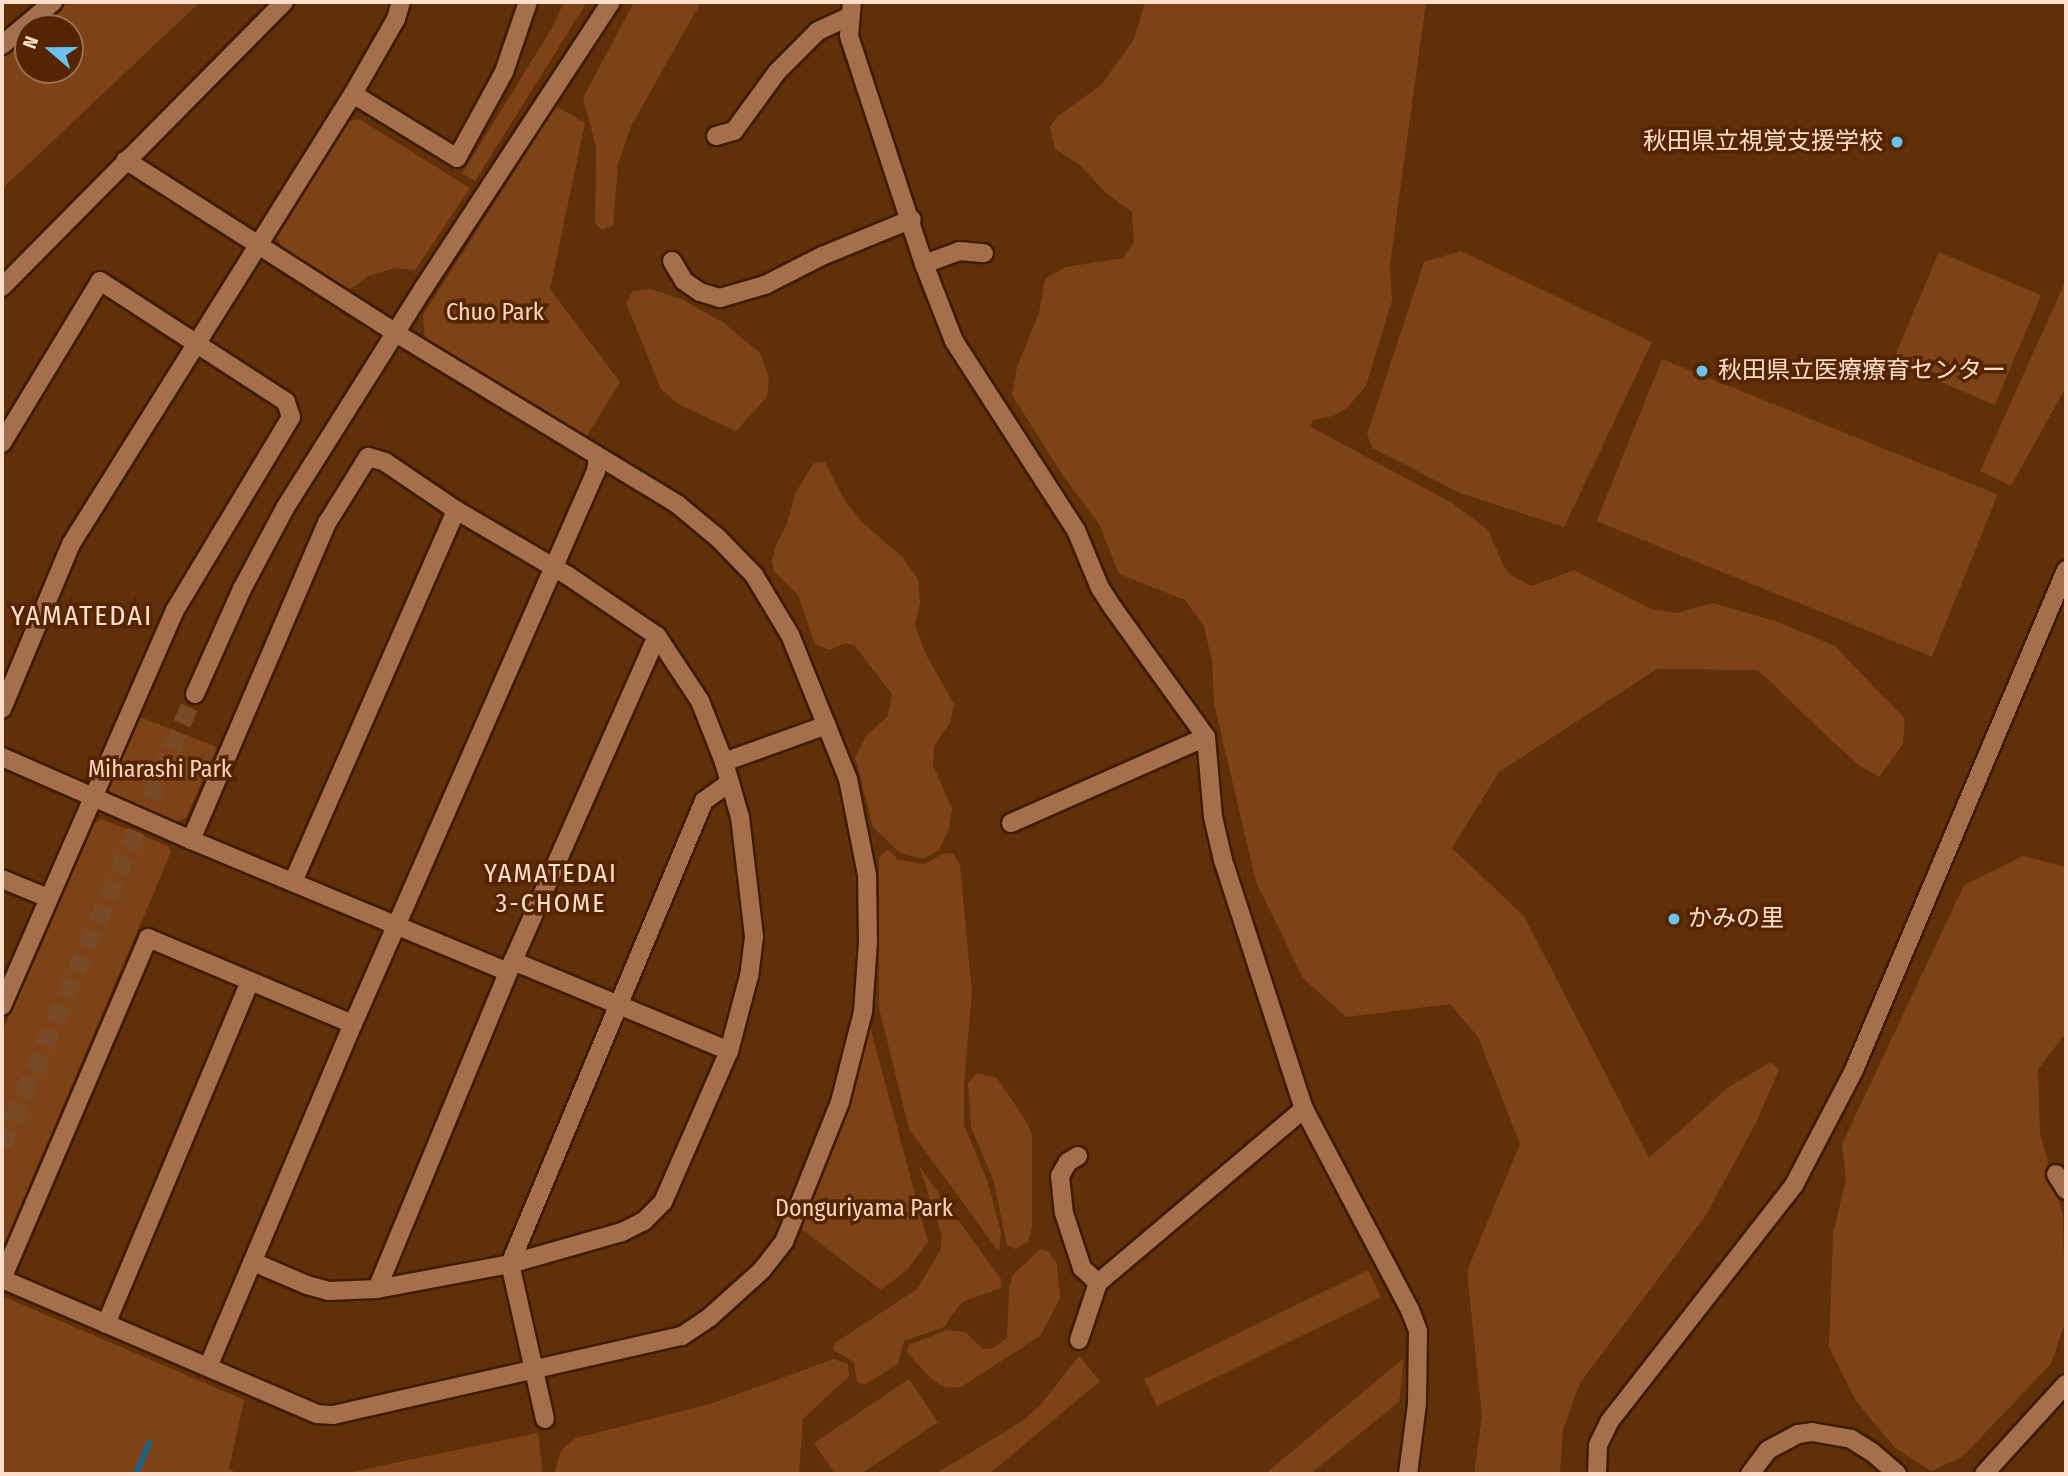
<!DOCTYPE html>
<html>
<head>
<meta charset="utf-8">
<style>
	body { margin:0 }
	#map { position:relative; width:2068px; height:1476px; overflow:hidden; background:#603009; font-family:"Fira Sans Condensed","Noto Sans JP",sans-serif }
	div>[style] { position:absolute }
	[style*='--x'] { left:calc(var(--x)*1px); top:calc(var(--y)*1px); width:calc(var(--w)*1px); rotate:calc(var(--a)*1deg) }
	.green>* { inset:0; background:#7d4317; transform-origin:0 0 }
	.stream>* { height:6px; margin:-3px; padding:0 3px; transform-origin:3px; border-radius:3px; background:#1f6180 }
	.minor-tunnel>* { height:18px; margin-top:-9px; transform-origin:0; background:repeating-linear-gradient(90deg,#784a26 0 18px,transparent 0 27px) }
	.roads { filter:drop-shadow(2px 0 #3e1a00) drop-shadow(-2px 0 #3e1a00) drop-shadow(0 2px #3e1a00) drop-shadow(0 -2px #3e1a00) }
	.minor>* { height:18px; margin:-9px; padding:0 9px; transform-origin:9px; border-radius:9px; background:#a56f4c }
	.dots>* { width:19px; height:19px; translate:-50% -50%; box-sizing:border-box; border:4px solid #542500; border-radius:50% }
	span { translate:-50% -50%; white-space:nowrap; text-align:center; line-height:1.15; -webkit-text-stroke:7px #542500; paint-order:stroke }
	.poi-label { font-size:24px; color:#fedfcc }
	.right { translate:-100% -50%; text-align:right }
	.left { translate:0 -50%; text-align:left }
	.park-label { font-size:24px; color:#fad4bc }
	.neighbourhood-label { font-size:26px; color:#fedfcc; letter-spacing:2px }
	.quarter-label { font-size:28px; color:#fedfcc; letter-spacing:2px }
	.frame { position:absolute; inset:0; border:4px solid #fedfcc; pointer-events:none }
	.north { position:absolute; left:14px; top:14px; width:70px; height:70px; box-sizing:border-box; background:#542500; border:2px solid #986f52; border-radius:50%; rotate:290deg; font-size:19px; font-weight:700; line-height:28px; text-align:center; color:#fedfcc }
	.north::after { content:''; display:block; margin:auto; width:24px; height:32px; background:#6bc3f2; clip-path:polygon(50% 0,100% 100%,50% 72%,0 100%) }
</style>
</head>
<body>
<div id="map">
	<div class="green">
		<div style="clip-path:polygon(69px 2px,200px 2px,2px 189px,2px 57px,28px 36px,28px 70px,70px 70px,70px 28px,37px 28px)"></div>
		<div style="clip-path:polygon(564px 2px,587px 2px,475px 181px,462px 173px,551px 30px)"></div>
		<div style="clip-path:polygon(634px 2px,701px 2px,631px 126px,618px 164px,613px 226px,602px 230px,595px 223px,596px 147px,583px 98px)"></div>
		<div style="clip-path:polygon(1145px 2px,1426px 2px,1390px 264px,1392px 300px,1366px 386px,1346px 409px,1333px 416px,1312px 420px,1311px 427px,1452px 503px,1488px 530px,1504px 567px,1512px 576px,1532px 586px,1574px 570px,1652px 609px,1676px 613px,1713px 603px,1778px 622px,1835px 646px,1905px 719px,1903px 744px,1879px 777px,1860px 766px,1831px 740px,1758px 670px,1657px 669px,1499px 772px,1452px 848px,1524px 916px,1649px 1158px,1730px 1086px,1771px 1062px,1779px 1070px,1756px 1123px,1706px 1215px,1580px 1383px,1563px 1430px,1560px 1474px,1474px 1474px,1482px 1417px,1467px 1271px,1520px 1144px,1478px 1037px,1450px 1004px,1346px 1017px,1303px 978px,1256px 882px,1214px 703px,1212px 662px,1204px 626px,1185px 600px,1119px 574px,1099px 524px,1062px 474px,1012px 395px,1017px 367px,1039px 313px,1045px 279px,1066px 267px,1123px 258px,1134px 242px,1132px 212px,1106px 193px,1080px 165px,1055px 149px,1050px 127px,1058px 116px,1101px 85px,1134px 39px)"></div>
		<div style="clip-path:polygon(556px 106px,585px 123px,550px 289px,620px 382px,585px 439px,425px 342px,423px 315px)"></div>
		<div style="clip-path:polygon(359px 119px,470px 188px,415px 270px,394px 268px,369px 276px,347px 291px,283px 249px,275px 235px,345px 122px)"></div>
		<div style="clip-path:polygon(1461px 251px,1652px 342px,1564px 527px,1460px 493px,1372px 448px,1367px 434px,1424px 262px)"></div>
		<div style="left:1939px;top:252px;width:111px;height:119px;rotate:23deg"></div>
		<div style="clip-path:polygon(2066px 280px,2066px 387px,2011px 486px,1980px 471px)"></div>
		<div style="clip-path:polygon(651px 289px,683px 300px,724px 323px,760px 353px,769px 377px,767px 397px,736px 431px,678px 404px,661px 389px,626px 303px,633px 291px)"></div>
		<div style="left:1662px;top:359px;width:362px;height:175px;rotate:22deg"></div>
		<div style="clip-path:polygon(825px 462px,845px 501px,862px 522px,902px 557px,918px 579px,920px 603px,915px 624px,925px 653px,954px 704px,950px 723px,934px 746px,933px 766px,952px 808px,949px 829px,939px 850px,923px 859px,900px 853px,873px 827px,855px 757px,867px 735px,888px 716px,892px 694px,854px 645px,846px 643px,829px 650px,815px 644px,798px 595px,774px 571px,772px 561px,776px 545px,786px 526px,796px 492px,814px 463px)"></div>
		<div style="clip-path:polygon(137px 716px,217px 747px,186px 818px,177px 822px,110px 794px,108px 783px)"></div>
		<div style="clip-path:polygon(102px 819px,168px 846px,171px 852px,2px 1249px,2px 1032px,92px 825px)"></div>
		<div style="clip-path:polygon(888px 849px,899px 860px,925px 864px,942px 854px,953px 853px,960px 865px,972px 993px,964px 1084px,964px 1125px,987px 1180px,1001px 1232px,999px 1252px,909px 1129px,879px 1008px,879px 857px)"></div>
		<div style="clip-path:polygon(2023px 856px,2066px 867px,2066px 1033px,2038px 1069px,2040px 1133px,2063px 1216px,2065px 1323px,2051px 1364px,1962px 1457px,1931px 1471px,1895px 1448px,1856px 1401px,1829px 1347px,1833px 1234px,1846px 1179px,1842px 1144px,1964px 885px)"></div>
		<div style="clip-path:polygon(870px 1027px,928px 1242px,908px 1269px,881px 1290px,799px 1227px,847px 1111px,864px 1038px)"></div>
		<div style="clip-path:polygon(977px 1073px,997px 1078px,1026px 1121px,1032px 1135px,1032px 1226px,1028px 1242px,1015px 1249px,1007px 1245px,994px 1182px,971px 1127px,968px 1083px)"></div>
		<div style="clip-path:polygon(919px 1166px,1001px 1279px,1001px 1288px,962px 1302px,944px 1327px,904px 1341px,898px 1364px,864px 1385px,857px 1382px,854px 1362px,833px 1350px,835px 1343px,917px 1289px,940px 1251px,942px 1236px)"></div>
		<div style="clip-path:polygon(1040px 1249px,1049px 1252px,1057px 1264px,1060px 1299px,1040px 1336px,961px 1387px,946px 1388px,931px 1379px,907px 1352px,909px 1345px,947px 1330px,965px 1332px,983px 1349px,993px 1348px,1007px 1338px,1009px 1289px,1013px 1275px)"></div>
		<div style="left:1368px;top:1270px;width:30px;height:249px;rotate:64deg"></div>
		<div style="clip-path:polygon(2px 1296px,244px 1400px,229px 1469px,238px 1474px,2px 1474px)"></div>
		<div style="clip-path:polygon(1079px 1356px,1100px 1381px,989px 1474px,935px 1474px,1024px 1420px,1042px 1403px)"></div>
		<div style="clip-path:polygon(1404px 1358px,1399px 1402px,1310px 1474px,1265px 1474px)"></div>
		<div style="clip-path:polygon(834px 1359px,848px 1364px,849px 1376px,803px 1419px,799px 1474px,554px 1474px,561px 1450px,576px 1438px,710px 1404px)"></div>
		<div style="clip-path:polygon(909px 1379px,938px 1422px,861px 1474px,835px 1474px,814px 1443px)"></div>
		<div style="clip-path:polygon(538px 1433px,543px 1474px,342px 1474px)"></div>
	</div>
	<div class="stream">
		<div style="--x:136;--y:1474;--w:34;--a:-67"></div>
	</div>
	<div class="minor-tunnel">
		<div style="--x:2;--y:1146;--w:491;--a:-66.9"></div>
	</div>
	<div class="roads">
		<div class="minor">
			<div style="--x:852;--y:2;--w:34;--a:95"></div>
			<div style="--x:849;--y:36;--w:240;--a:71.8"></div>
			<div style="--x:924;--y:264;--w:83;--a:68.7"></div>
			<div style="--x:954;--y:341;--w:225;--a:57.2"></div>
			<div style="--x:1076;--y:530;--w:63;--a:67.5"></div>
			<div style="--x:1100;--y:588;--w:24;--a:57"></div>
			<div style="--x:1113;--y:608;--w:159;--a:54.2"></div>
			<div style="--x:1206;--y:737;--w:80;--a:85"></div>
			<div style="--x:1213;--y:817;--w:44;--a:76.9"></div>
			<div style="--x:1223;--y:860;--w:262;--a:72"></div>
			<div style="--x:1304;--y:1109;--w:227;--a:62.2"></div>
			<div style="--x:1410;--y:1310;--w:22;--a:69"></div>
			<div style="--x:1418;--y:1331;--w:73;--a:90.8"></div>
			<div style="--x:1417;--y:1404;--w:71;--a:97.3"></div>
			<div style="--x:2;--y:45;--w:67;--a:-40.1"></div>
			<div style="--x:353;--y:94;--w:122;--a:31.6"></div>
			<div style="--x:457;--y:158;--w:98;--a:-61.3"></div>
			<div style="--x:504;--y:72;--w:74;--a:-71.1"></div>
			<div style="--x:716;--y:136;--w:19;--a:-16"></div>
			<div style="--x:734;--y:131;--w:73;--a:-53.9"></div>
			<div style="--x:777;--y:72;--w:58;--a:-45"></div>
			<div style="--x:818;--y:31;--w:33;--a:-25"></div>
			<div style="--x:672;--y:261;--w:23;--a:59"></div>
			<div style="--x:684;--y:281;--w:19;--a:35"></div>
			<div style="--x:700;--y:292;--w:21;--a:17"></div>
			<div style="--x:720;--y:298;--w:47;--a:-16.1"></div>
			<div style="--x:765;--y:285;--w:64;--a:-27"></div>
			<div style="--x:822;--y:256;--w:97;--a:-22.3"></div>
			<div style="--x:924;--y:264;--w:37;--a:-20"></div>
			<div style="--x:959;--y:251;--w:25;--a:5"></div>
			<div style="--x:2;--y:287;--w:401;--a:-45.3"></div>
			<div style="--x:2;--y:443;--w:189;--a:-58.8"></div>
			<div style="--x:100;--y:281;--w:222;--a:33"></div>
			<div style="--x:286;--y:402;--w:16;--a:72"></div>
			<div style="--x:291;--y:417;--w:225;--a:121"></div>
			<div style="--x:175;--y:610;--w:432;--a:113.6"></div>
			<div style="--x:195;--y:694;--w:115;--a:-65.9"></div>
			<div style="--x:242;--y:589;--w:92;--a:-62"></div>
			<div style="--x:285;--y:508;--w:259;--a:-57.8"></div>
			<div style="--x:423;--y:289;--w:343;--a:-56.8"></div>
			<div style="--x:2;--y:709;--w:179;--a:-67.3"></div>
			<div style="--x:71;--y:544;--w:531;--a:-57.93"></div>
			<div style="--x:353;--y:94;--w:86;--a:-60.2"></div>
			<div style="--x:396;--y:19;--w:18;--a:-74"></div>
			<div style="--x:2;--y:757;--w:206;--a:23.7"></div>
			<div style="--x:191;--y:840;--w:343;--a:22.6"></div>
			<div style="--x:724;--y:762;--w:109;--a:-19.8"></div>
			<div style="--x:1011;--y:823;--w:213;--a:-23.8"></div>
			<div style="--x:191;--y:840;--w:345;--a:-66.8"></div>
			<div style="--x:327;--y:523;--w:78;--a:-58.2"></div>
			<div style="--x:368;--y:457;--w:18;--a:16"></div>
			<div style="--x:385;--y:462;--w:86;--a:34.1"></div>
			<div style="--x:456;--y:510;--w:129;--a:30.4"></div>
			<div style="--x:567;--y:575;--w:109;--a:34.1"></div>
			<div style="--x:657;--y:636;--w:78;--a:56.5"></div>
			<div style="--x:700;--y:701;--w:66;--a:68.5"></div>
			<div style="--x:724;--y:762;--w:57;--a:73.8"></div>
			<div style="--x:740;--y:817;--w:121;--a:83.3"></div>
			<div style="--x:754;--y:937;--w:39;--a:97"></div>
			<div style="--x:749;--y:976;--w:78;--a:104.9"></div>
			<div style="--x:729;--y:1051;--w:165;--a:113.6"></div>
			<div style="--x:663;--y:1202;--w:27;--a:135"></div>
			<div style="--x:644;--y:1221;--w:25;--a:153"></div>
			<div style="--x:622;--y:1232;--w:116;--a:164.1"></div>
			<div style="--x:510;--y:1264;--w:135;--a:169.4"></div>
			<div style="--x:377;--y:1289;--w:48;--a:177.6"></div>
			<div style="--x:329;--y:1291;--w:23;--a:-165"></div>
			<div style="--x:307;--y:1285;--w:59;--a:-156.9"></div>
			<div style="--x:2;--y:879;--w:50;--a:22.4"></div>
			<div style="--x:293;--y:882;--w:406;--a:-66.3"></div>
			<div style="--x:513;--y:961;--w:234;--a:22.6"></div>
			<div style="--x:1078;--y:1156;--w:12;--a:149"></div>
			<div style="--x:1068;--y:1162;--w:16;--a:120"></div>
			<div style="--x:1060;--y:1176;--w:37;--a:84"></div>
			<div style="--x:1064;--y:1213;--w:58;--a:71.9"></div>
			<div style="--x:1082;--y:1268;--w:22;--a:43"></div>
			<div style="--x:2056;--y:1174;--w:19;--a:58"></div>
			<div style="--x:2;--y:1279;--w:343;--a:23.2"></div>
			<div style="--x:317;--y:1414;--w:16;--a:4"></div>
			<div style="--x:333;--y:1415;--w:358;--a:-12.8"></div>
			<div style="--x:682;--y:1336;--w:34;--a:-34"></div>
			<div style="--x:710;--y:1317;--w:70;--a:-42.1"></div>
			<div style="--x:762;--y:1270;--w:36;--a:-52"></div>
			<div style="--x:784;--y:1242;--w:151;--a:-68.2"></div>
			<div style="--x:840;--y:1102;--w:93;--a:-75.7"></div>
			<div style="--x:863;--y:1012;--w:69;--a:-85.9"></div>
			<div style="--x:868;--y:943;--w:68;--a:-90.8"></div>
			<div style="--x:867;--y:875;--w:98;--a:-101.2"></div>
			<div style="--x:848;--y:779;--w:155;--a:-111.9"></div>
			<div style="--x:790;--y:635;--w:70;--a:-121"></div>
			<div style="--x:754;--y:575;--w:52;--a:-134.2"></div>
			<div style="--x:718;--y:538;--w:53;--a:-140.3"></div>
			<div style="--x:677;--y:504;--w:329;--a:-148.7"></div>
			<div style="--x:396;--y:333;--w:321;--a:-147.4"></div>
			<div style="--x:2;--y:1279;--w:371;--a:-66.8"></div>
			<div style="--x:148;--y:938;--w:222;--a:22.8"></div>
			<div style="--x:377;--y:1289;--w:355;--a:-67.5"></div>
			<div style="--x:513;--y:961;--w:355;--a:-66.1"></div>
			<div style="--x:106;--y:1324;--w:372;--a:-67.2"></div>
			<div style="--x:1079;--y:1340;--w:60;--a:-71.6"></div>
			<div style="--x:1098;--y:1283;--w:270;--a:-40.2"></div>
			<div style="--x:208;--y:1367;--w:372;--a:-67.1"></div>
			<div style="--x:353;--y:1024;--w:604;--a:-66.28"></div>
			<div style="--x:596;--y:471;--w:14;--a:-82"></div>
			<div style="--x:545;--y:1419;--w:159;--a:-102.7"></div>
			<div style="--x:510;--y:1264;--w:502;--a:-67.27"></div>
			<div style="--x:704;--y:801;--w:31;--a:-36"></div>
			<div style="--x:1597;--y:1474;--w:29;--a:-88"></div>
			<div style="--x:1598;--y:1445;--w:25;--a:-64"></div>
			<div style="--x:1609;--y:1422;--w:301;--a:-52"></div>
			<div style="--x:1794;--y:1185;--w:130;--a:-62.4"></div>
			<div style="--x:1854;--y:1070;--w:543;--a:-67.02"></div>
			<div style="--x:1750;--y:1474;--w:30;--a:-53"></div>
			<div style="--x:1768;--y:1450;--w:34;--a:-28"></div>
			<div style="--x:1798;--y:1434;--w:14;--a:-8"></div>
			<div style="--x:1812;--y:1432;--w:40;--a:10"></div>
			<div style="--x:1851;--y:1439;--w:25;--a:32"></div>
			<div style="--x:1872;--y:1452;--w:33;--a:41"></div>
			<div style="--x:1984;--y:1474;--w:122;--a:-47.7"></div>
		</div>
	</div>
	<div class="dots">
		<div style="left:1897px;top:142px;background:#6bc3f2"></div>
		<div style="left:1702px;top:371px;background:#6bc3f2"></div>
		<div style="left:1674px;top:919px;background:#6bc3f2"></div>
	</div>
	<div class="poi-label">
		<span class="right" style="left:1883px;top:142px">秋田県立視覚支援学校</span>
		<span class="left" style="left:1718px;top:371px">秋田県立医療療育センター</span>
		<span class="left" style="left:1688px;top:919px">かみの里</span>
	</div>
	<div class="park-label">
		<span style="left:495px;top:313px">Chuo Park</span>
		<span style="left:160px;top:770px">Miharashi Park</span>
		<span style="left:864px;top:1209px">Donguriyama Park</span>
	</div>
	<div class="neighbourhood-label">
		<span style="left:551px;top:889px">YAMATEDAI<br>3-CHOME</span>
	</div>
	<div class="quarter-label">
		<span style="left:82px;top:616px">YAMATEDAI</span>
	</div>
	<div class="frame"></div>
	<div class="north">N</div>
</div>
</body>
</html>
